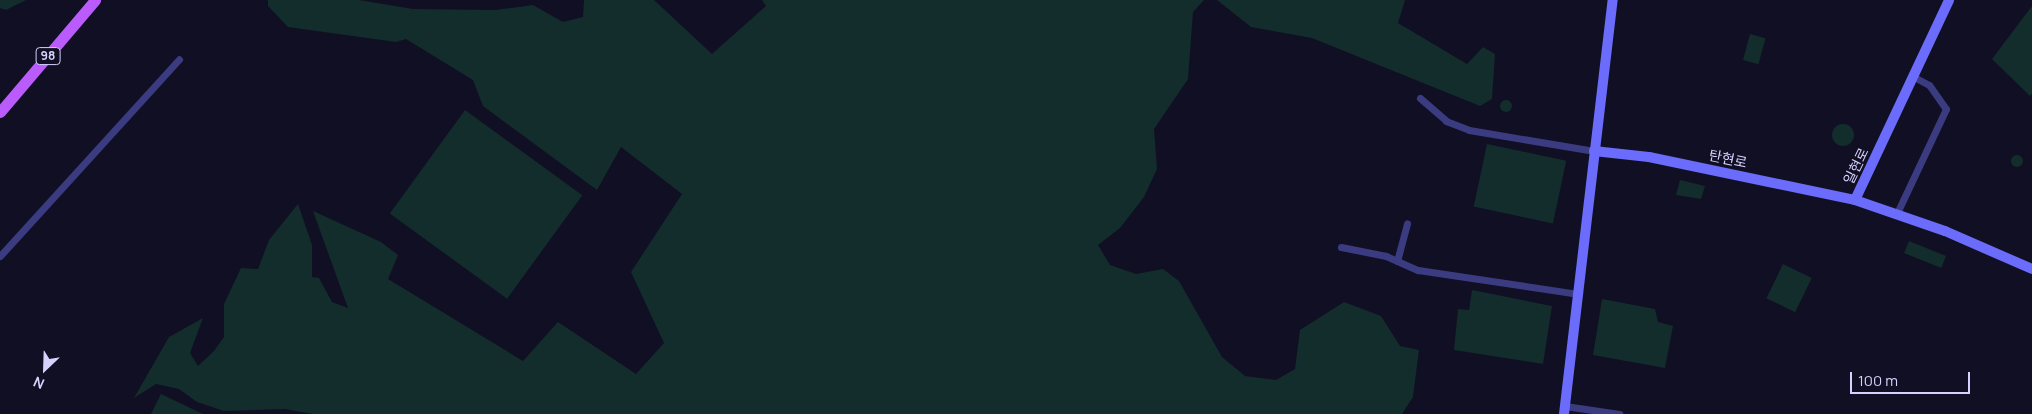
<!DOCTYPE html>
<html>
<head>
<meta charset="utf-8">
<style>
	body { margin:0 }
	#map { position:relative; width:2032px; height:414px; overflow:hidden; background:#110f23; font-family:Manrope,"Noto Sans KR",sans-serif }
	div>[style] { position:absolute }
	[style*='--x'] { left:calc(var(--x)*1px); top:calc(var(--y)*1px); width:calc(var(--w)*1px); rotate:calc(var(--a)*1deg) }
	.green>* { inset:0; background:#122d2b; transform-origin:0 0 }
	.round { border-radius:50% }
	.minor>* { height:7px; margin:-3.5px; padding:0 3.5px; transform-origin:3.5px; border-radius:3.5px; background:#3b3b81 }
	.secondary>* { height:10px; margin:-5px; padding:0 5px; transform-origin:5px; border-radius:5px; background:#6b6cfb }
	.primary>* { height:11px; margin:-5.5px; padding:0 5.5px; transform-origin:5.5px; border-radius:5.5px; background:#ba5cfb }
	span { translate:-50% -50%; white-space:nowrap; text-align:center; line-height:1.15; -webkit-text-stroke:4px #110f23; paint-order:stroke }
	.shield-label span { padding:1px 4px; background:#110f23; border:1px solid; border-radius:4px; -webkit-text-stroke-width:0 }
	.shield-label { font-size:12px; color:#d5d2fe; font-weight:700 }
	.street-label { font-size:14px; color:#d5d2fe }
	.north { position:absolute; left:20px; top:344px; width:50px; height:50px; -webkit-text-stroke:4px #110f23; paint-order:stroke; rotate:204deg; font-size:14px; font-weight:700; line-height:20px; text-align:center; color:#d5d2fe }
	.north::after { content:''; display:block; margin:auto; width:18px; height:22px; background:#d5d2fe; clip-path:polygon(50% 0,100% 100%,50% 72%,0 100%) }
	.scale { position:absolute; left:1850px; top:372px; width:120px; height:22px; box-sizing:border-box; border:2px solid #d5d2fe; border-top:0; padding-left:6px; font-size:15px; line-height:18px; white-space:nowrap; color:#d5d2fe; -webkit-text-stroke:4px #110f23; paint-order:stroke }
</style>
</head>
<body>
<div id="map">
	<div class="green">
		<div style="clip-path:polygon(0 0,26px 0,6px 10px,0 8px)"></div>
		<div style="clip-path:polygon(268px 0,359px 0,413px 9px,496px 10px,533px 5px,563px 22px,583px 17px,584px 0,654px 0,712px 54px,766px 6px,762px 0,1204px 0,1193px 12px,1188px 79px,1154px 129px,1157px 169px,1144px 197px,1120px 228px,1098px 245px,1110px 265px,1136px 274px,1163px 269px,1179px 281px,1222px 357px,1245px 376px,1276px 380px,1295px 369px,1300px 330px,1344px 302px,1381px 316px,1400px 346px,1419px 350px,1413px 397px,1402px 414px,313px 414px,285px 409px,224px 411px,197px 402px,179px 389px,156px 384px,134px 398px,169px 337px,203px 318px,190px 353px,198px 366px,214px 351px,224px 337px,224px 304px,241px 268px,258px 269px,269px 240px,298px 204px,312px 245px,312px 277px,319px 278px,332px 302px,348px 308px,313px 211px,381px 242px,398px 255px,388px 279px,523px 361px,558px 322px,636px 374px,664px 343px,631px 272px,682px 194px,621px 147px,597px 190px,483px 106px,473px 80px,406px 39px,396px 42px,288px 27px,268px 6px)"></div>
		<div style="clip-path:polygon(1217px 0,1405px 0,1398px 23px,1467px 64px,1483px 47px,1495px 54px,1492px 99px,1480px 106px,1312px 38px,1251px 27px)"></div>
		<div style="clip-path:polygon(2032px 6px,2032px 94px,2030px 96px,1992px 59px)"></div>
		<div style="left:1750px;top:34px;width:16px;height:27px;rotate:15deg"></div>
		<div class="round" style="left:1500px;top:100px;width:12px;height:12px"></div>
		<div style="left:465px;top:110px;width:145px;height:128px;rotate:36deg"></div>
		<div class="round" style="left:1832px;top:124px;width:22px;height:22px"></div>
		<div style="left:1487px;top:144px;width:81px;height:64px;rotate:12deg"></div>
		<div class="round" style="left:2011px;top:155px;width:12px;height:12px"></div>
		<div style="clip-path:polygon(1680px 180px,1705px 186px,1701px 199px,1676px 195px)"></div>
		<div style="left:1909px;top:241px;width:40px;height:13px;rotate:22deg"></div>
		<div style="left:1783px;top:264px;width:32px;height:38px;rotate:26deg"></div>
		<div style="clip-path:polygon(1472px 290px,1552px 306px,1543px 364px,1454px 350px,1458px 309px,1469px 310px)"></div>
		<div style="clip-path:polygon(1602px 299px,1655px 309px,1658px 322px,1673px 326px,1665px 368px,1593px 355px)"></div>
		<div style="clip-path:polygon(161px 394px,203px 414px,151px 414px)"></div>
	</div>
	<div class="minor">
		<div style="--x:1420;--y:98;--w:35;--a:41"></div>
		<div style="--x:1446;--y:121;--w:25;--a:21"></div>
		<div style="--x:1469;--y:130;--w:127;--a:9.5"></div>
		<div style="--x:1897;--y:213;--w:115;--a:-64.8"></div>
		<div style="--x:1946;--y:109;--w:29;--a:-125"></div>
		<div style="--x:1929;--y:85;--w:17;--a:-152"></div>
		<div style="--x:1341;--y:247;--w:46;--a:11.3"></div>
		<div style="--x:1386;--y:256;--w:35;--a:24"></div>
		<div style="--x:1418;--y:270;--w:163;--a:8.5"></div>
		<div style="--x:0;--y:256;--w:266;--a:-47.7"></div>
		<div style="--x:1397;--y:261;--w:39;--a:-75"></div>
		<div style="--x:1565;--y:406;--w:55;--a:8.4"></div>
	</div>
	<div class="secondary">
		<div style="--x:1594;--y:151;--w:55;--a:6.2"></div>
		<div style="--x:1649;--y:157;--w:210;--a:11.8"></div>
		<div style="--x:1855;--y:200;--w:95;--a:19"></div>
		<div style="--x:1945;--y:231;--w:95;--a:23.6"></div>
		<div style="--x:1855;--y:200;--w:221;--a:-64.8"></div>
		<div style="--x:1564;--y:414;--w:417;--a:-83.3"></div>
	</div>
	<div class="primary">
		<div style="--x:0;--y:112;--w:147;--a:-49.7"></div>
	</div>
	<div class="shield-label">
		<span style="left:48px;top:56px">98</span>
	</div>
	<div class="street-label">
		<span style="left:1728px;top:159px;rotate:12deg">탄현로</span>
		<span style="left:1856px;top:166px;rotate:-64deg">일현로</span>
	</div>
	<div class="north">N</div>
	<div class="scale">100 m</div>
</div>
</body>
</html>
